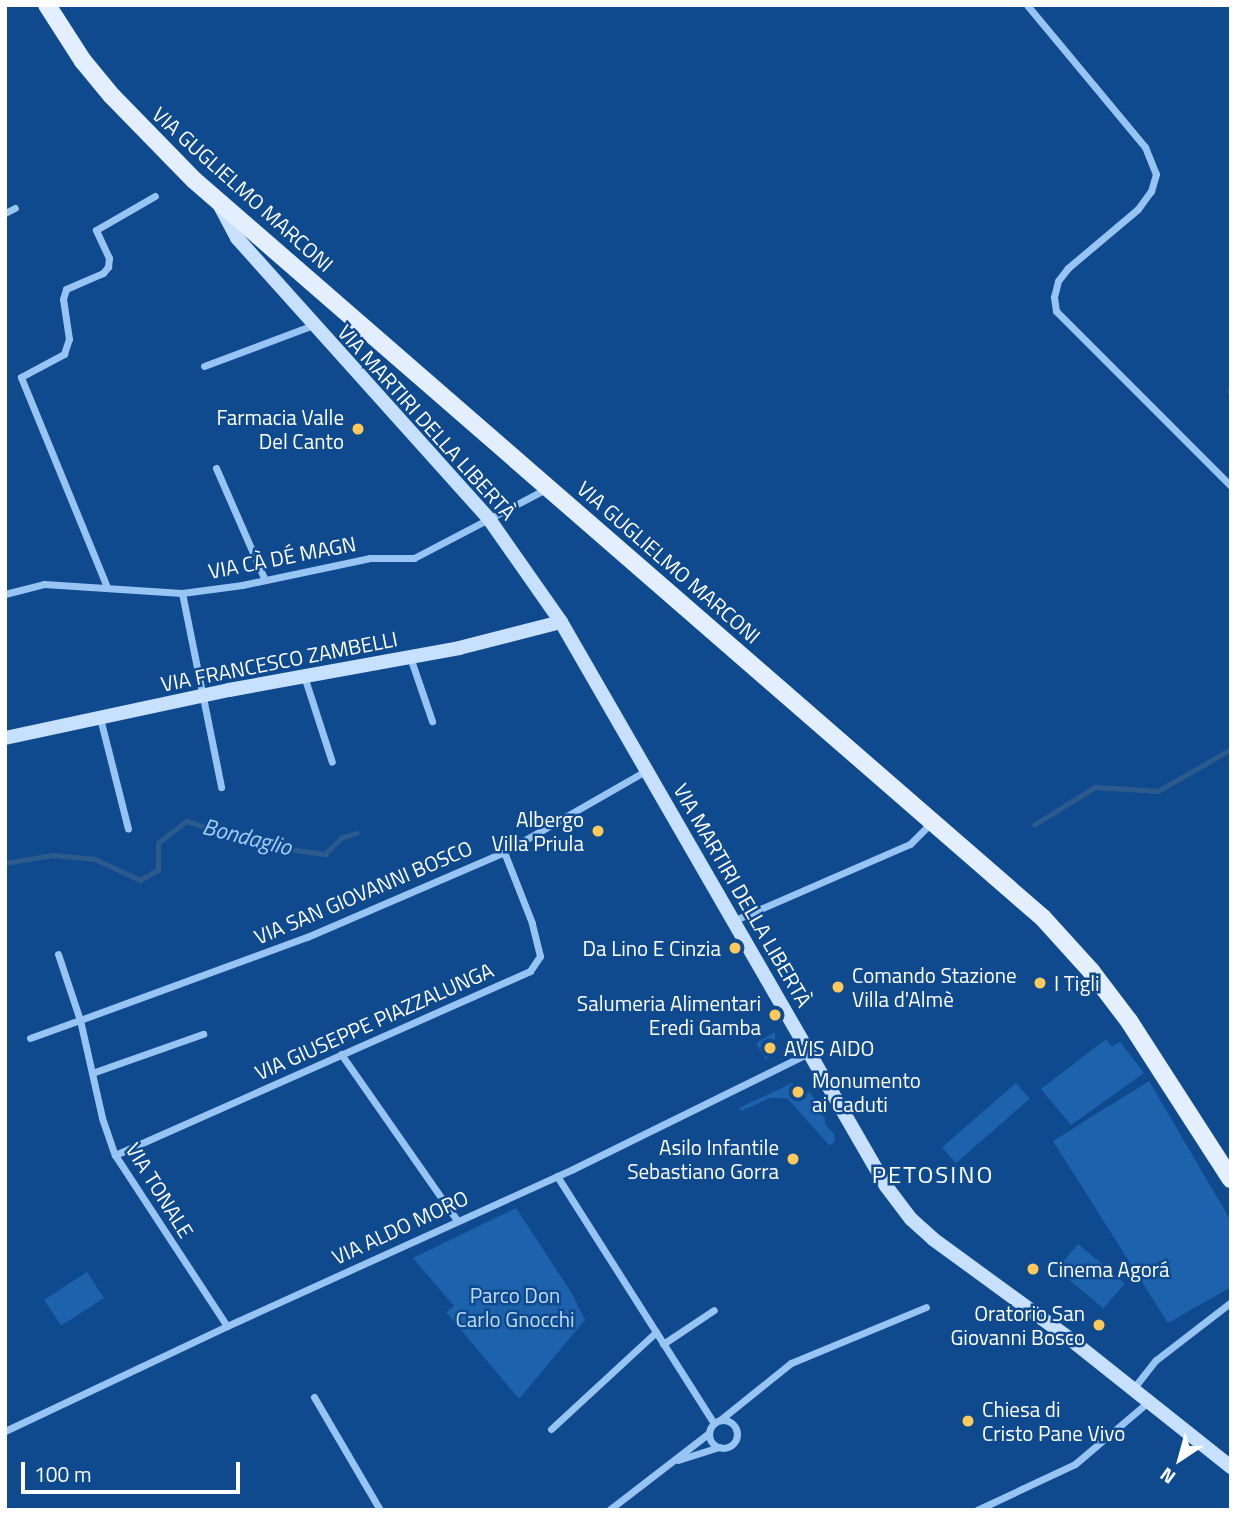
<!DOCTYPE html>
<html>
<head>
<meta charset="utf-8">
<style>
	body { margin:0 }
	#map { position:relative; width:1236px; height:1515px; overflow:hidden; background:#0f4a8f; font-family:"Titillium Web",sans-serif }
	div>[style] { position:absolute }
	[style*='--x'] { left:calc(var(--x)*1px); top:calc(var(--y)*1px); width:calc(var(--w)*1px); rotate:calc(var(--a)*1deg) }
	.green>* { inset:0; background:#1d62ac; transform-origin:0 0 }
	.stream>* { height:4.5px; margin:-2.25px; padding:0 2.25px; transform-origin:2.25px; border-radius:2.25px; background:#2d5a8d }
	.street>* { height:7px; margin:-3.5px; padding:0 3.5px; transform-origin:3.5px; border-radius:3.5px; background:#97c4f3 }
	.street>.ring { margin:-3.5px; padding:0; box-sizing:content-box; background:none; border:7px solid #97c4f3; border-radius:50% }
	.secondary>* { height:14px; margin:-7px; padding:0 7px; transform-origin:7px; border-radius:7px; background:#c6e0fd }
	.primary>* { height:18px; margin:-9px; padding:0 9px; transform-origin:9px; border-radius:9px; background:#e3efff }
	.dots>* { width:19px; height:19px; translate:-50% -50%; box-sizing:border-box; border:4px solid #0f4a8f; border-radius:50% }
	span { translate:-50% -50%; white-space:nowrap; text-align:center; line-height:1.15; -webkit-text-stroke:5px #0f4a8f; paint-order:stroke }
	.street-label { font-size:21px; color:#fff }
	.poi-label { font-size:21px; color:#fff }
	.right { translate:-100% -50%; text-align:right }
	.left { translate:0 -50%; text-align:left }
	.park-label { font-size:21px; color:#beddfe }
	.water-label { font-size:23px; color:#a3cefb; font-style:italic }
	.quarter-label { font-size:24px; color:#fff; letter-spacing:2px }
	.frame { position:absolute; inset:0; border:7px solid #fff; pointer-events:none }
	.north { position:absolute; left:1145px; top:1424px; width:70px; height:70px; -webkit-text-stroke:5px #0f4a8f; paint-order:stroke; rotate:216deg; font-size:19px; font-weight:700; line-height:28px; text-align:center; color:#fff }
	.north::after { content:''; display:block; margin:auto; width:24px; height:32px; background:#fff; clip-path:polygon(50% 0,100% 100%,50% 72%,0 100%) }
	.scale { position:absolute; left:21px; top:1462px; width:219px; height:32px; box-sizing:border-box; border:4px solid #fff; border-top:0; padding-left:9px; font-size:21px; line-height:24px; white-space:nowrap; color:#fff; -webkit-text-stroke:5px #0f4a8f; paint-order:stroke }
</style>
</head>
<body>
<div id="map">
	<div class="green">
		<div style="clip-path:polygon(775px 1032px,775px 1048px,766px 1060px,756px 1043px)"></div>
		<div style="clip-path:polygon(1106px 1039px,1112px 1047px,1120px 1042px,1144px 1073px,1071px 1125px,1041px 1089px)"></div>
		<div style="clip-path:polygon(1149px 1081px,1231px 1221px,1231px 1287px,1168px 1323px,1053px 1141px)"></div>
		<div style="clip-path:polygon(792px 1083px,809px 1092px,816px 1100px,814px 1107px,825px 1118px,825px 1124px,834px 1134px,835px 1142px,829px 1145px,787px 1098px,770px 1098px,741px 1111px,739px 1108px)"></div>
		<div style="left:1016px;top:1083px;width:21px;height:98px;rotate:49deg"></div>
		<div style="clip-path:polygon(516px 1208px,571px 1292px,585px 1320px,519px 1399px,446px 1312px,454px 1306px,413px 1258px)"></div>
		<div style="left:1078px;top:1244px;width:61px;height:33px;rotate:40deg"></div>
		<div style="left:87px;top:1272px;width:31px;height:51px;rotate:57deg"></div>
	</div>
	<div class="stream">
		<div style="--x:1229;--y:391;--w:2;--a:-27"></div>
		<div style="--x:1034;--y:825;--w:72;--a:-31.9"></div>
		<div style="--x:1095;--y:787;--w:63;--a:3.6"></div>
		<div style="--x:1158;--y:791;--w:84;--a:-29.9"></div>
		<div style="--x:5;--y:863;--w:49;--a:-9.5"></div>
		<div style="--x:53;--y:855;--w:42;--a:5.4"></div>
		<div style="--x:95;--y:859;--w:50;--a:25"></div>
		<div style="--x:140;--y:880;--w:21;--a:-29"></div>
		<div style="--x:158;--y:870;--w:27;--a:-90"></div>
		<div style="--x:158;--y:843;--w:36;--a:-38"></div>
		<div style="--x:186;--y:821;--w:85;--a:17.2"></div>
		<div style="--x:267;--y:846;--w:59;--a:7.9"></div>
		<div style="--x:325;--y:854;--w:23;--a:-45"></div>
		<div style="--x:341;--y:838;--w:16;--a:-18"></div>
	</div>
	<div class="street">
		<div style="--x:1027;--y:5;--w:185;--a:50.3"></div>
		<div style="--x:1145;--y:147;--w:29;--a:68"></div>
		<div style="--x:1156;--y:174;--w:18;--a:106"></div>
		<div style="--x:1151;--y:191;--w:22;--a:126"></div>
		<div style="--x:1138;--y:209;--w:92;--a:139.9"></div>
		<div style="--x:1068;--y:268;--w:16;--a:128"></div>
		<div style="--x:1058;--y:281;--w:16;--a:104"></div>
		<div style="--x:1054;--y:297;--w:14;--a:82"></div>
		<div style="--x:1056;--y:311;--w:247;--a:45"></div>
		<div style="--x:5;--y:213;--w:11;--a:-27"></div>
		<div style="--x:204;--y:366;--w:116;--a:-20.6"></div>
		<div style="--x:216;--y:468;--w:122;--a:66.4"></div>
		<div style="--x:107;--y:587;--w:227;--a:-112.3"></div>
		<div style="--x:21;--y:377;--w:49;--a:-28.1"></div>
		<div style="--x:64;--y:354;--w:16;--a:-72"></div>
		<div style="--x:69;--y:339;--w:40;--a:-98.5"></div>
		<div style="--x:63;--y:299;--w:10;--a:-73"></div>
		<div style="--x:66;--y:289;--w:40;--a:-23.4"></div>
		<div style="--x:103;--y:273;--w:8;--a:-50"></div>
		<div style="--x:108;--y:267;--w:9;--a:-84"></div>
		<div style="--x:109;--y:258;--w:31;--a:-115"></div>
		<div style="--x:96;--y:230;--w:68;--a:-30"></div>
		<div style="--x:182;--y:593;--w:198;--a:78.6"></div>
		<div style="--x:5;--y:594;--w:40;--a:-14.4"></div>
		<div style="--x:44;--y:584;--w:138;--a:3.7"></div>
		<div style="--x:182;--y:593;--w:61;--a:-7.6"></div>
		<div style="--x:242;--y:585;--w:131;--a:-11.9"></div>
		<div style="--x:370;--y:558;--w:44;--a:0"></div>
		<div style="--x:414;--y:558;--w:149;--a:-27.6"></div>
		<div style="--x:410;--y:657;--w:68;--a:71"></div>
		<div style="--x:304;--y:676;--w:90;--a:72"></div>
		<div style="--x:100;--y:718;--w:114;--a:75.8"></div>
		<div style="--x:735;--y:920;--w:191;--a:-23.5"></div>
		<div style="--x:910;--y:844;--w:30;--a:-45"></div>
		<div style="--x:58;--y:954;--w:70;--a:71.6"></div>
		<div style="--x:80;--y:1020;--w:242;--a:-20.1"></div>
		<div style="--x:307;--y:937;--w:215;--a:-23.3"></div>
		<div style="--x:504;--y:852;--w:165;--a:-29.8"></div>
		<div style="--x:30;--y:1038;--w:53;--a:-19.8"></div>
		<div style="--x:80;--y:1020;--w:100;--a:77.3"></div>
		<div style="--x:102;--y:1118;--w:39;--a:71"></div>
		<div style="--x:115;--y:1155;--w:204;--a:56.8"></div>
		<div style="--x:341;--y:1054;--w:203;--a:55.1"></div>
		<div style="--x:92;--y:1073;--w:118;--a:-19.4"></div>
		<div style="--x:115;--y:1155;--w:454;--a:-23.9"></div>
		<div style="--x:530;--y:971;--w:18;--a:-56"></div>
		<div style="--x:540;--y:956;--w:34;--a:-104"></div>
		<div style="--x:532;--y:923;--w:76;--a:-111.5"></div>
		<div style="--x:557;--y:1176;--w:293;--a:57.6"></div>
		<div style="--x:663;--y:1344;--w:61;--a:-33.7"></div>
		<div style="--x:1133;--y:1389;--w:37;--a:-52"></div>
		<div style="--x:1156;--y:1360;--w:95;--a:-37.7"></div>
		<div style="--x:314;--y:1397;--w:131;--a:59.7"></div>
		<div style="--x:720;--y:1420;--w:91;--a:-38.8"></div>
		<div style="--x:791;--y:1363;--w:146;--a:-22.5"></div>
		<div class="ring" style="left:709px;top:1420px;width:21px;height:21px"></div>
		<div style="--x:551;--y:1429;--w:143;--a:-42.7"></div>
		<div style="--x:5;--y:1431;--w:246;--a:-25.3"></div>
		<div style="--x:227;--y:1326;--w:380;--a:-24.4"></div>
		<div style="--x:573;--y:1169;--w:263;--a:-26.2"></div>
		<div style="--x:678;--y:1460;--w:43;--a:-17.6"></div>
		<div style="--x:609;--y:1510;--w:126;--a:-37.6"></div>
		<div style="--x:977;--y:1510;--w:108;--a:-25.1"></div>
		<div style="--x:1075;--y:1464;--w:96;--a:-40.3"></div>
	</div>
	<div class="secondary">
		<div style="--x:219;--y:204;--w:38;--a:62"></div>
		<div style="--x:237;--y:238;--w:377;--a:48.1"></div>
		<div style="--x:489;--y:519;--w:126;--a:55"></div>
		<div style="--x:561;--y:622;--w:651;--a:60.05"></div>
		<div style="--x:886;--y:1186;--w:41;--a:52.9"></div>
		<div style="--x:911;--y:1219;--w:30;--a:42"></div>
		<div style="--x:933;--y:1239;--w:170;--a:36.1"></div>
		<div style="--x:1070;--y:1339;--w:206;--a:38.5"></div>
		<div style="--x:5;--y:738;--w:229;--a:-12.1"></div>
		<div style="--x:229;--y:690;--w:234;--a:-10.3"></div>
		<div style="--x:459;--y:648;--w:105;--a:-14.3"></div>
	</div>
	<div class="primary">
		<div style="--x:47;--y:5;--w:67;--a:57.3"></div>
		<div style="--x:83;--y:61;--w:45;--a:50.4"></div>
		<div style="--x:112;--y:96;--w:117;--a:45.7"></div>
		<div style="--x:194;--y:180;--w:1125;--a:41"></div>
		<div style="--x:1043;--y:918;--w:72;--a:47.8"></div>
		<div style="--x:1091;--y:971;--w:63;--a:52.8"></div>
		<div style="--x:1129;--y:1021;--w:188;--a:57.2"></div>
	</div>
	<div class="dots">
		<div style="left:358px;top:429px;background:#ffca59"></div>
		<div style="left:598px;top:831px;background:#ffca59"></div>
		<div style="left:735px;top:948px;background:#ffca59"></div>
		<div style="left:1040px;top:983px;background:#ffca59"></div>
		<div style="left:838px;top:987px;background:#ffca59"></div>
		<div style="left:775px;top:1015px;background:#ffca59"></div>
		<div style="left:770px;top:1048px;background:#ffca59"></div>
		<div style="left:798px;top:1092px;background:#ffca59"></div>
		<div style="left:793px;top:1159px;background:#ffca59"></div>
		<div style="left:1033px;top:1269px;background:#ffca59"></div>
		<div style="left:1099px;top:1325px;background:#ffca59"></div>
		<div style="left:968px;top:1421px;background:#ffca59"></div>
	</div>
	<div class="street-label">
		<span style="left:243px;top:189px;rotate:42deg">VIA GUGLIELMO MARCONI</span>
		<span style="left:427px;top:422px;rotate:48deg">VIA MARTIRI DELLA LIBERTÀ</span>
		<span style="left:282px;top:557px;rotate:-11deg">VIA CÀ DÉ MAGN</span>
		<span style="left:669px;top:562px;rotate:41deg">VIA GUGLIELMO MARCONI</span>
		<span style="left:279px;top:661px;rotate:-11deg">VIA FRANCESCO ZAMBELLI</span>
		<span style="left:363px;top:892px;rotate:-23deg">VIA SAN GIOVANNI BOSCO</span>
		<span style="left:743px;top:895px;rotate:60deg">VIA MARTIRI DELLA LIBERTÀ</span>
		<span style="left:374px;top:1021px;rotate:-24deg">VIA GIUSEPPE PIAZZALUNGA</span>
		<span style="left:160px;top:1190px;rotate:58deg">VIA TONALE</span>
		<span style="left:400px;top:1227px;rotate:-25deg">VIA ALDO MORO</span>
	</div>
	<div class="poi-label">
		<span class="right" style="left:344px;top:429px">Farmacia Valle<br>Del Canto</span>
		<span class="right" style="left:584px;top:831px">Albergo<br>Villa Priula</span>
		<span class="right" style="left:721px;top:948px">Da Lino E Cinzia</span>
		<span class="left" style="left:852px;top:987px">Comando Stazione<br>Villa d'Almè</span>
		<span class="left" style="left:1054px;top:983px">I Tigli</span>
		<span class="right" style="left:761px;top:1015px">Salumeria Alimentari<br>Eredi Gamba</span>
		<span class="left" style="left:784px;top:1048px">AVIS AIDO</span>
		<span class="left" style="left:812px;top:1092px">Monumento<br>ai Caduti</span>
		<span class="right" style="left:779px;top:1159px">Asilo Infantile<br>Sebastiano Gorra</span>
		<span class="left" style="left:1047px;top:1269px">Cinema Agorá</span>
		<span class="right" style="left:1085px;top:1325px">Oratorio San<br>Giovanni Bosco</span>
		<span class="left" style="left:982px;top:1421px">Chiesa di<br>Cristo Pane Vivo</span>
	</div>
	<div class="park-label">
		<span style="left:515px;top:1307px">Parco Don<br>Carlo Gnocchi</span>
	</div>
	<div class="water-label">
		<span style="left:247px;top:837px;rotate:14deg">Bondaglio</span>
	</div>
	<div class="quarter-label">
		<span style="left:933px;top:1175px">PETOSINO</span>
	</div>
	<div class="frame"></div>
	<div class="north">N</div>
	<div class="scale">100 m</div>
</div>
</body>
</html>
